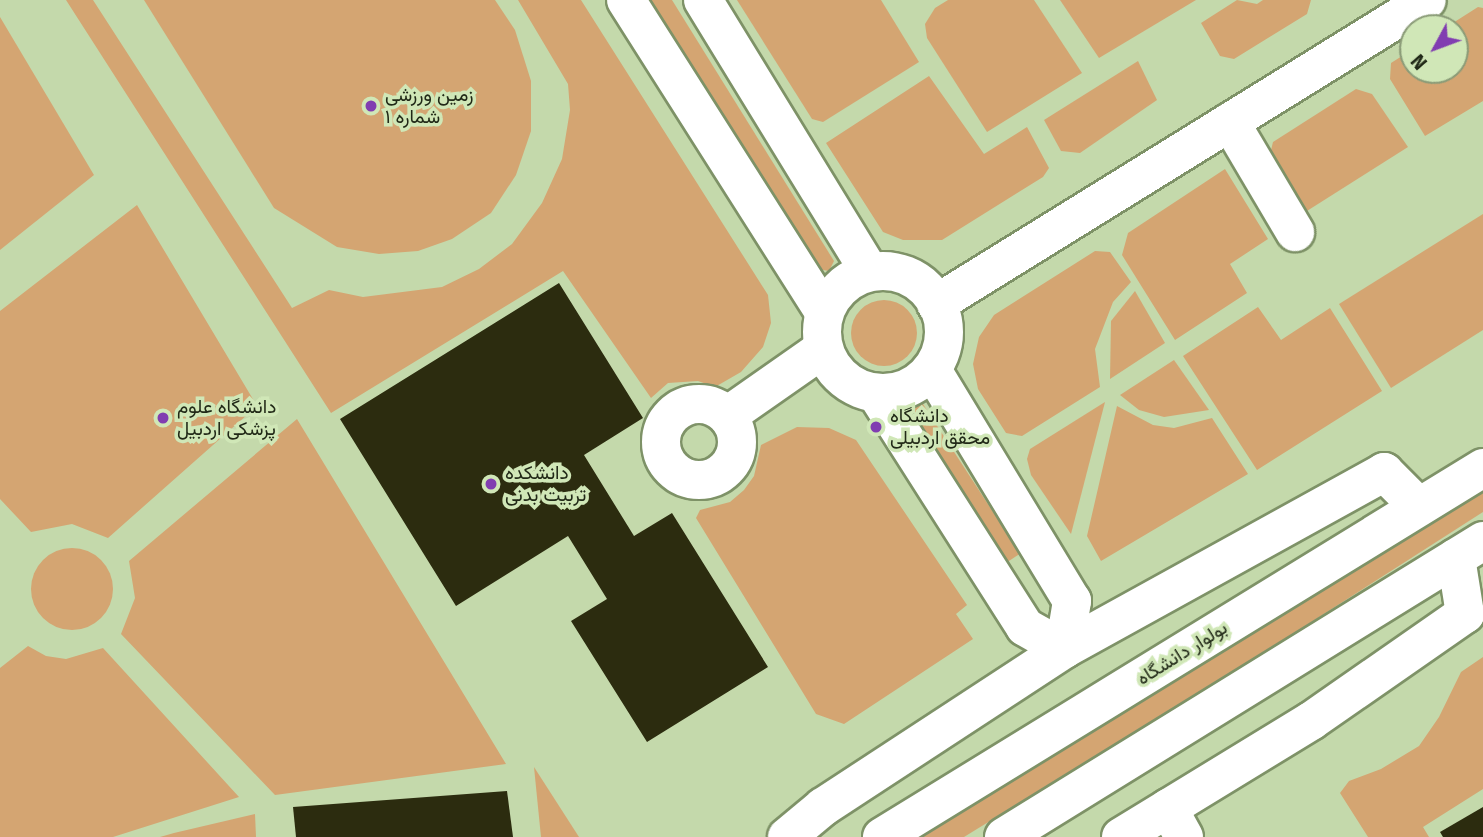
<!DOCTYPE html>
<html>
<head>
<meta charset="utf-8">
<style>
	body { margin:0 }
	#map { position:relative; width:1483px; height:837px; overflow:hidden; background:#c4d9ab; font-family:"Fira Sans",Vazirmatn,sans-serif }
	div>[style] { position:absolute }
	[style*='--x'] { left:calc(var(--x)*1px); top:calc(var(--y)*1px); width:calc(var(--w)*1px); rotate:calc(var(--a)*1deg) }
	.green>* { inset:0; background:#d4a572; transform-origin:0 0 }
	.round { border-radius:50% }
	.building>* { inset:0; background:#2c2c0f }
	.roads { filter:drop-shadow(2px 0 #7e9267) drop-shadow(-2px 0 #7e9267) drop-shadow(0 2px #7e9267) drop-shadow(0 -2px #7e9267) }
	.minor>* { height:38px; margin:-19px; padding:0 19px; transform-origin:19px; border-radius:19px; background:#fff }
	.minor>.ring { margin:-19px; padding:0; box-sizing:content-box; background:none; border:38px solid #fff; border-radius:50% }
	.major>* { height:38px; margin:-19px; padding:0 19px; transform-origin:19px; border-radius:19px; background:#fff }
	.dots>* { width:19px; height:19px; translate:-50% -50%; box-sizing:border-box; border:4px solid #d0e7b7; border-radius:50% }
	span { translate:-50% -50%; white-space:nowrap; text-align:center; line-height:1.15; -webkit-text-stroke:7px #d0e7b7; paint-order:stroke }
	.poi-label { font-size:19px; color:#212917 }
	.left { translate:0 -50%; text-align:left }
	.street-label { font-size:19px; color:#212917 }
	.north { position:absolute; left:1399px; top:14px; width:70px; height:70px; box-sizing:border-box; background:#d0e7b7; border:2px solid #8a9b77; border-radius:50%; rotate:229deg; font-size:19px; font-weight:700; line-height:28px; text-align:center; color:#212917 }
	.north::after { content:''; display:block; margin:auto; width:24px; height:32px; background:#813db1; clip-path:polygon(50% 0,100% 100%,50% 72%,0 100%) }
</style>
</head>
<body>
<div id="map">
	<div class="green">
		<div style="clip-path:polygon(66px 0,93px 0,292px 308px,329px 290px,363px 297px,442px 287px,479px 269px,512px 244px,542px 203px,562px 159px,570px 110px,568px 84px,518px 0,581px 0,768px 295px,771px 323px,763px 347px,741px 372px,715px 387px,698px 381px,668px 383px,651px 398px,563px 271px,331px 413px)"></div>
		<div style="clip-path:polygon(144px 0,495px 0,515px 30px,531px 81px,531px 131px,516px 175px,491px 213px,452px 239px,418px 251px,379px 254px,337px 247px,274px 208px)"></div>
		<div style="clip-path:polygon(649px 0,672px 0,834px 261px,829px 271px,812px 268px)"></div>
		<div style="clip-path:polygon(737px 0,881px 0,919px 62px,823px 122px,812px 119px)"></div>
		<div style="clip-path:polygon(948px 0,1034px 0,1082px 73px,987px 132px,927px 38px,925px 24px,935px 8px)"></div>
		<div style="clip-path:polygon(1060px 0,1196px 0,1099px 58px)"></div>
		<div style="clip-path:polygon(1237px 0,1257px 4px,1263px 0,1311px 0,1307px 14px,1234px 59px,1220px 56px,1201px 23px)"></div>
		<div style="clip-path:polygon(1478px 7px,1483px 8px,1483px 101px,1425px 136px,1390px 79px,1391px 63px,1413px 49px,1413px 70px,1455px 70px,1455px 28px,1445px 28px)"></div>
		<div style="clip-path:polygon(0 17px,94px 175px,0 250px)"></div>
		<div style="clip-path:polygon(1138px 61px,1157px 100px,1080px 153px,1061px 151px,1044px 120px)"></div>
		<div style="clip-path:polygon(929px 76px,984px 154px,1027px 127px,1049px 168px,1043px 177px,942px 240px,903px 240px,883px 232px,826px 143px)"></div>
		<div style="clip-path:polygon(1356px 89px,1372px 94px,1408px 147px,1299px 216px,1268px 163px,1273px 142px)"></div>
		<div style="clip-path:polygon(1225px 169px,1268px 239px,1230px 264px,1247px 293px,1175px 340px,1122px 255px,1128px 233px)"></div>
		<div style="clip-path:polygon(137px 205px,257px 406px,108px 538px,72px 524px,31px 532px,0 499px,0 311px)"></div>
		<div style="clip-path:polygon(1483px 214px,1483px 330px,1391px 388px,1339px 304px)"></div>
		<div style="clip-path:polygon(1095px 251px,1110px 252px,1131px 282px,1113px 302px,1095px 349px,1100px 387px,1022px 436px,1006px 433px,978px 389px,973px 364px,979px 337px,994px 315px)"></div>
		<div style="clip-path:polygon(1135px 291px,1165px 343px,1110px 379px,1111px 321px)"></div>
		<div class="round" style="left:851px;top:300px;width:66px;height:66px"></div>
		<div style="clip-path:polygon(1258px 307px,1281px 340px,1330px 308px,1382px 391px,1257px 470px,1183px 356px)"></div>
		<div style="clip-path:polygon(1174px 360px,1209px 410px,1164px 417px,1139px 410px,1120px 395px)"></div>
		<div style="left:921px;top:401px;width:182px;height:17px;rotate:57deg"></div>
		<div style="clip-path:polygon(1105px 402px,1071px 534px,1031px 475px,1027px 459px,1030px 449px)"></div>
		<div style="clip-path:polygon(1117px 406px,1153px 425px,1174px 428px,1212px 418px,1248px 474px,1101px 561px,1087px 536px)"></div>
		<div style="clip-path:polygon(297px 419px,506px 764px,275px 795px,121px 634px,135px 598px,129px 561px)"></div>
		<div style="clip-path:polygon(797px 427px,829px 428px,856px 440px,967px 605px,956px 614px,973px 639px,844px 724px,816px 714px,696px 518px,700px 510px,730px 502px,744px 490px,754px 476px,761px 445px)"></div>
		<div style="clip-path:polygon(1483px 488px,1483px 512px,1266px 651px,964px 837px,920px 837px)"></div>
		<div class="round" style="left:31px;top:548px;width:82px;height:82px"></div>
		<div style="clip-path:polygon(28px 646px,46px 656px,66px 659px,103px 648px,239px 797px,113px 837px,0 837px,0 668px)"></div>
		<div style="clip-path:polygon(1483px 657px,1483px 789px,1423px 827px,1429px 837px,1368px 837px,1340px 793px,1349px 781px,1381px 769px,1419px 746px,1439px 717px,1461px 672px)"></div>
		<div style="clip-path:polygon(534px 767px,579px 837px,541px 837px)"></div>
		<div style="clip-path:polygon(255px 814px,256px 837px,160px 837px,174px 833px)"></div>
	</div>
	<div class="building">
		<div style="clip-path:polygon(559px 283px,643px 418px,584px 455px,634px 536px,672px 513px,768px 667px,647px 742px,571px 621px,607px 599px,568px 536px,456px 606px,340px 419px)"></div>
		<div style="clip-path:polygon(507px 791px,513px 837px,296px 837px,293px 807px)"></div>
		<div style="clip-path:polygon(1483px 807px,1483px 837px,1443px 837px,1440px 832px)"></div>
	</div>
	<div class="roads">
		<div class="minor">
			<div style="--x:626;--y:0;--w:370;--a:57.6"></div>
			<div style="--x:703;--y:0;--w:319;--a:58.5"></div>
			<div style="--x:1230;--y:122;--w:128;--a:59.4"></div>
			<div class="ring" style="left:822px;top:271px;width:84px;height:84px"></div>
			<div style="--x:936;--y:304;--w:577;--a:-31.76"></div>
			<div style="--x:876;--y:393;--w:277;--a:57.5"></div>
			<div style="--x:1025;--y:627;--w:45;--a:29.4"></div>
			<div style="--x:1064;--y:649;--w:49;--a:-80.5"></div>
			<div style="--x:1072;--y:601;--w:270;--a:-121.2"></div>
			<div class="ring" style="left:661px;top:404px;width:38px;height:38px"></div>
			<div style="--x:727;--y:416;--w:118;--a:-35"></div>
			<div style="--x:1168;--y:808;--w:33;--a:61"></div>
			<div style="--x:787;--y:837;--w:47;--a:-39.8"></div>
			<div style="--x:823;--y:807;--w:288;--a:-33.2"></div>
			<div style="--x:1064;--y:649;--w:366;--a:-28.9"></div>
			<div style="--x:1384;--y:472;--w:49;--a:45"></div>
			<div style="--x:1121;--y:837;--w:223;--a:-31.4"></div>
			<div style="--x:1311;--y:721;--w:188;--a:-34.8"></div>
			<div style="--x:1465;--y:614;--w:57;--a:-99.1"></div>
		</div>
		<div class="major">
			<div style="--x:882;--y:837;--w:705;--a:-31.55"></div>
			<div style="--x:1004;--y:837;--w:563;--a:-31.71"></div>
		</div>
	</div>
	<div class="dots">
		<div style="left:371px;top:106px;background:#813db1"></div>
		<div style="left:163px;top:418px;background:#813db1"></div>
		<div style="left:876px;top:427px;background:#813db1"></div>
		<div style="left:491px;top:484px;background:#813db1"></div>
	</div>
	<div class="poi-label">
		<span class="left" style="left:385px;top:106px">زمین ورزشی<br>شماره ۱</span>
		<span class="left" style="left:177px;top:418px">دانشگاه علوم<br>پزشکی اردبیل</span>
		<span class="left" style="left:890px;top:427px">دانشگاه<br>محقق اردبیلی</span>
		<span class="left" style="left:505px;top:484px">دانشکده<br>تربیت بدنی</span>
	</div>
	<div class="street-label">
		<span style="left:1182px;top:653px;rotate:-32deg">بولوار دانشگاه</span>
	</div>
	<div class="north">N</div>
</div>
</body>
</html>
